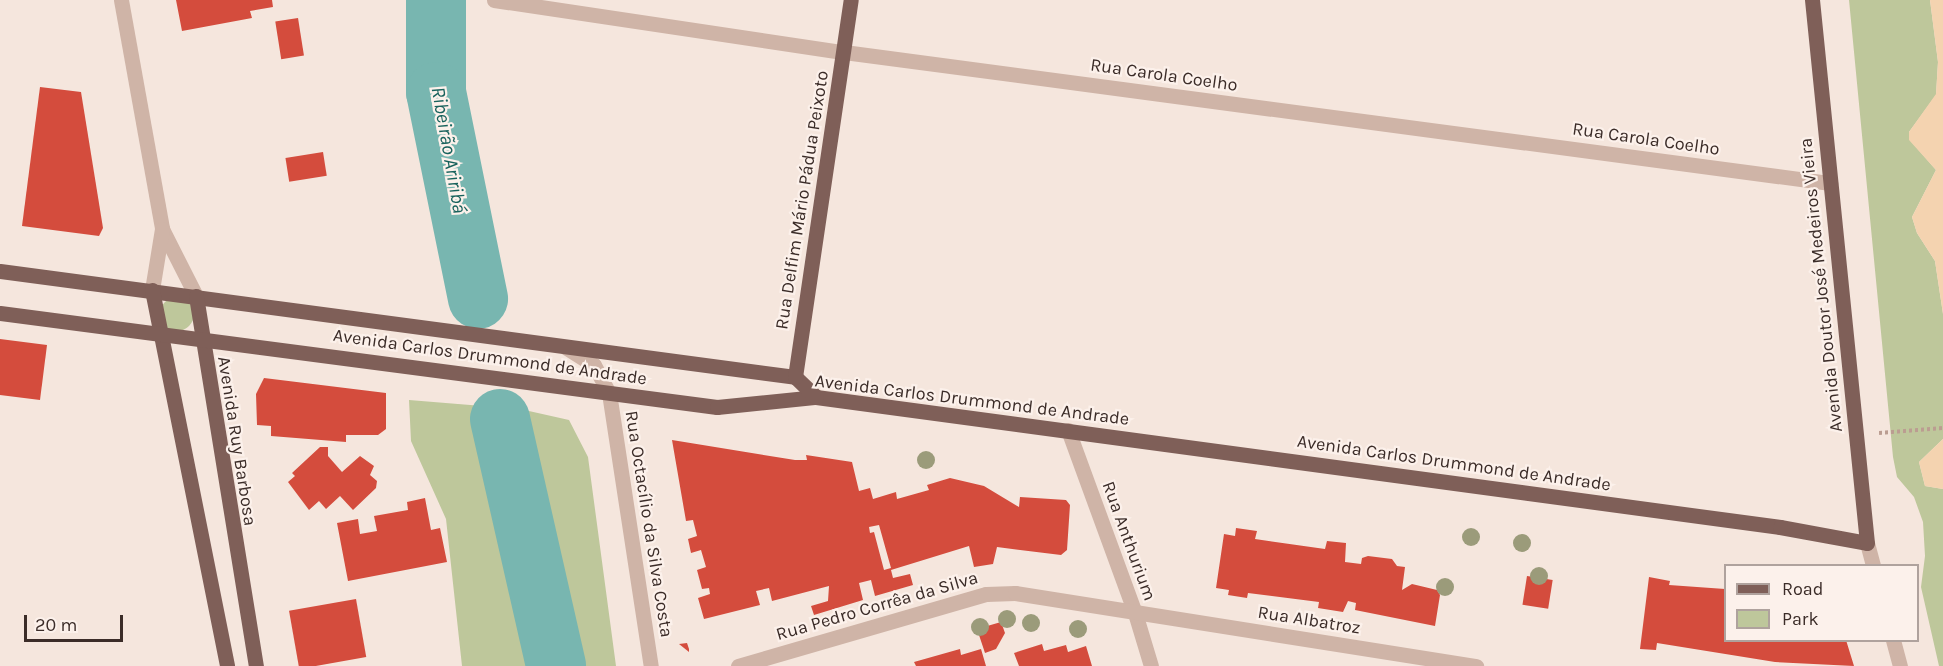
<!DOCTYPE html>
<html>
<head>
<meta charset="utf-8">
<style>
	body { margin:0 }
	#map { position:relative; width:1943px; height:666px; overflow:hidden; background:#f5e6dd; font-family:Karla,sans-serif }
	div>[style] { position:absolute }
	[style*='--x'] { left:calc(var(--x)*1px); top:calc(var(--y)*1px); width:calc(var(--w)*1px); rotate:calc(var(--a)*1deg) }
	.green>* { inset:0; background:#bec79b }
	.round { border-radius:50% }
	.sand>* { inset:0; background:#f4d3b0 }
	.river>* { height:60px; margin:-30px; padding:0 30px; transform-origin:30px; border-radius:30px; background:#78b6b0 }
	.building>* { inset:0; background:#d44c3d; transform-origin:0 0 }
	.path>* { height:4px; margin-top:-2px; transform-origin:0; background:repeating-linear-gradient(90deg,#bb9d91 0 3px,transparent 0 6px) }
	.minor>* { height:15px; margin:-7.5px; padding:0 7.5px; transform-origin:7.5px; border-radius:7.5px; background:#cfb4a7 }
	.major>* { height:15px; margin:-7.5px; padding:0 7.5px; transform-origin:7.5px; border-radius:7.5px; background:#7f5f58 }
	.trees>* { width:18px; height:18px; margin:-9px; border-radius:50%; background:#9b9b7a }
	span { translate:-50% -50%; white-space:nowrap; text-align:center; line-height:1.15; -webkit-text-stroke:4.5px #fcf1eb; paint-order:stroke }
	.street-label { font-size:18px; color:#3b2c28 }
	.water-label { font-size:20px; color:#18625c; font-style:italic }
	.legend { position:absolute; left:1724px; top:564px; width:195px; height:78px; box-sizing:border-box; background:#fcf1eb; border:2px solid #afa29d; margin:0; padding:8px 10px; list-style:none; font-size:18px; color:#3b2c28 }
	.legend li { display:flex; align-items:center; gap:12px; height:30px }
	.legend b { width:30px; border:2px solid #afa29d }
	.scale { position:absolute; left:24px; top:615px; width:99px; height:27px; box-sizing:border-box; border:3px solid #3b2c28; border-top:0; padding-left:8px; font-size:18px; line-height:21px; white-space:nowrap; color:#3b2c28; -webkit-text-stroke:4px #fcf1eb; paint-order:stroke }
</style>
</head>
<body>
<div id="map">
	<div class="green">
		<div style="clip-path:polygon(1849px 0,1930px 0,1938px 62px,1936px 95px,1909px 132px,1909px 139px,1936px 170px,1912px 217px,1917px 233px,1935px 261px,1943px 314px,1943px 439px,1919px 462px,1925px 486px,1943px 489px,1943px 666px,1939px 666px,1921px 587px,1925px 556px,1923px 522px,1914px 497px,1897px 477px,1893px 457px)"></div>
		<div class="round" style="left:160px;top:297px;width:34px;height:34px"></div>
		<div style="clip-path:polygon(409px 400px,520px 409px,569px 420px,588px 457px,616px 666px,462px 666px,446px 519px,411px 441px)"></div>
	</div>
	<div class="sand">
		<div style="clip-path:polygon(1930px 0,1943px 0,1943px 314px,1935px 261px,1917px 233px,1912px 217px,1936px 170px,1909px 140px,1909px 132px,1936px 94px,1938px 62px)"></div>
		<div style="clip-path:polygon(1943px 439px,1943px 489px,1925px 486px,1919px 462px)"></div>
	</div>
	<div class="river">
		<div style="--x:436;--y:0;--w:92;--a:90"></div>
		<div style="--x:436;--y:92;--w:211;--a:78.5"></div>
		<div style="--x:500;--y:419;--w:253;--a:77.2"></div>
	</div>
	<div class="building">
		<div style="clip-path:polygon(176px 0,272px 0,273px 7px,250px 11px,252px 18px,182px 31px)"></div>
		<div style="left:298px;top:18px;width:38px;height:23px;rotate:81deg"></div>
		<div style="clip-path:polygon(40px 87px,81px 92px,103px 228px,99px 236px,22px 226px)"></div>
		<div style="left:323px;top:152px;width:24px;height:38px;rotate:81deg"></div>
		<div style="clip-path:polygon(0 339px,47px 345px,40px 400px,0 395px)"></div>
		<div style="clip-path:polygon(264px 378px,386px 393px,386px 429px,378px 435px,346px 435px,346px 442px,271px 436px,271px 426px,257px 425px,256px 394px)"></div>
		<div style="clip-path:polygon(evenodd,672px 440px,795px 460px,807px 460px,806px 455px,852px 462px,859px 491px,870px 488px,873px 499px,896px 492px,897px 499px,929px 490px,927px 485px,950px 478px,984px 486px,1019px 507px,1020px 497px,1066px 500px,1070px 505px,1067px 550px,1061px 555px,997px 547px,993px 564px,974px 567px,969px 546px,891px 570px,893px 578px,910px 574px,913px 585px,875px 596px,871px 580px,859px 583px,863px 600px,814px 615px,811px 606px,828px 601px,829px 586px,772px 601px,769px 588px,756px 591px,760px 605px,704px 619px,698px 598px,710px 594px,709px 588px,702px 589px,697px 570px,706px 567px,701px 550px,691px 553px,688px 539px,697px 536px,693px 520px,686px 521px,672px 440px,879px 525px,891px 568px,884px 570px,874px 532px,870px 533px,869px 527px,879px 525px)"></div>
		<div style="clip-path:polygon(320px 447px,328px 447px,328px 456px,342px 472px,360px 456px,374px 466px,370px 475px,377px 481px,376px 488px,353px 510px,340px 496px,326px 509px,319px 501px,309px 510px,288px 482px,295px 476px,292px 473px)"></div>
		<div style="clip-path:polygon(425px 498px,431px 530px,440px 528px,447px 562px,348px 581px,337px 523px,358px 519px,360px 534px,377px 531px,374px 516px,408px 510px,407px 502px)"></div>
		<div style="clip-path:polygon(1236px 528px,1257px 531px,1255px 539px,1325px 549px,1327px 541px,1346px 543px,1345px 562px,1361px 564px,1362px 558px,1368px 556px,1392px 559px,1397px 566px,1405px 567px,1402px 590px,1412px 584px,1437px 590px,1440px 595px,1435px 626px,1355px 610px,1356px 603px,1348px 601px,1343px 612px,1318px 608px,1319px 602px,1248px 593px,1247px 598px,1228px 595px,1229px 590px,1216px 588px,1224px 534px,1235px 536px)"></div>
		<div style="left:1527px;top:576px;width:26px;height:29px;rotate:9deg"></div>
		<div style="clip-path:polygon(1649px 577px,1670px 581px,1669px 585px,1725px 589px,1725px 640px,1846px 640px,1854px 666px,1775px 662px,1657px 643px,1656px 650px,1640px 649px)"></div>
		<div style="left:356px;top:599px;width:59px;height:68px;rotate:80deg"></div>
		<div style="clip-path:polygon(1001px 622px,1005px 633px,996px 649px,985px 653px,977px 629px)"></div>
		<div style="clip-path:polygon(687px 643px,689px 649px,689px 652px,679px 644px)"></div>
		<div style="clip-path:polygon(1042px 644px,1044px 651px,1066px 645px,1068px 652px,1086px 646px,1092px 666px,1019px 666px,1014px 653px)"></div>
		<div style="clip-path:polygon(960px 649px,961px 655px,981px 649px,986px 666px,916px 666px,914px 662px)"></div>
	</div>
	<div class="path">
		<div style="--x:1879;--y:433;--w:64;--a:-4.5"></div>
	</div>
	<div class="minor">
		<div style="--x:121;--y:0;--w:233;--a:79.8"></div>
		<div style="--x:162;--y:229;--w:75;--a:63.1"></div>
		<div style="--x:494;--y:0;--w:354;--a:8.5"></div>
		<div style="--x:844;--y:52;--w:995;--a:7.57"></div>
		<div style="--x:152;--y:290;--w:62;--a:-80.7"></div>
		<div style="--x:565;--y:347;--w:34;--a:32"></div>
		<div style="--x:594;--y:365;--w:32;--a:62"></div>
		<div style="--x:609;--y:393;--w:276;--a:81.3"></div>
		<div style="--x:1068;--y:430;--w:195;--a:69.9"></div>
		<div style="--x:1135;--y:613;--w:55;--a:73.2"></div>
		<div style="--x:1867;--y:543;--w:24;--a:75"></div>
		<div style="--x:1893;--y:640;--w:27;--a:75"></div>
		<div style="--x:738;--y:666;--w:258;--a:-16.2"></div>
		<div style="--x:986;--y:594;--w:29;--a:-2"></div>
		<div style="--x:1015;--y:593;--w:467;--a:9"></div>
	</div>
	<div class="major">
		<div style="--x:0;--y:271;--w:802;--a:7.59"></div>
		<div style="--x:152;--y:290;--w:383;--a:78.7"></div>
		<div style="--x:196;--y:296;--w:375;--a:80.8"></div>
		<div style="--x:0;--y:313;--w:723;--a:7.47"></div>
		<div style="--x:717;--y:407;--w:100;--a:-5.8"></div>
		<div style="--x:816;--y:397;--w:973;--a:7.68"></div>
		<div style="--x:1780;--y:527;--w:88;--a:10.4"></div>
		<div style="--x:1867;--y:543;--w:546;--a:-95.78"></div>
		<div style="--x:816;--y:397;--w:29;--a:-136"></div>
		<div style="--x:795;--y:377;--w:381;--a:-81.6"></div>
	</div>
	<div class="trees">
		<div style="left:926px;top:460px"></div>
		<div style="left:1471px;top:537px"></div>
		<div style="left:1522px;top:543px"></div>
		<div style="left:1539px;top:576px"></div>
		<div style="left:1445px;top:587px"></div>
		<div style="left:1007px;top:619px"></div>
		<div style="left:1031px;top:623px"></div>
		<div style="left:980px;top:627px"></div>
		<div style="left:1078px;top:629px"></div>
	</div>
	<div class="street-label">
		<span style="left:1164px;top:75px;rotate:8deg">Rua Carola Coelho</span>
		<span style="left:1646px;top:139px;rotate:8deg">Rua Carola Coelho</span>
		<span style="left:802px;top:200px;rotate:-81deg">Rua Delfim Mário Pádua Peixoto</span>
		<span style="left:1821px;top:285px;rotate:-96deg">Avenida Doutor José Medeiros Vieira</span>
		<span style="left:490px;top:357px;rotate:8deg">Avenida Carlos Drummond de Andrade</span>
		<span style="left:972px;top:400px;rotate:7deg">Avenida Carlos Drummond de Andrade</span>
		<span style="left:237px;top:441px;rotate:81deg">Avenida Ruy Barbosa</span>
		<span style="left:1454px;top:463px;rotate:8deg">Avenida Carlos Drummond de Andrade</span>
		<span style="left:649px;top:524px;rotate:81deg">Rua Octacílio da Silva Costa</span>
		<span style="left:1129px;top:541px;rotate:70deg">Rua Anthurium</span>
		<span style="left:877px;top:606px;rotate:-16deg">Rua Pedro Corrêa da Silva</span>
		<span style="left:1309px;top:620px;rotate:9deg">Rua Albatroz</span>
	</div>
	<div class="water-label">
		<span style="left:449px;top:150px;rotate:80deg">Ribeirão Ariribá</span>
	</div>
	<ul class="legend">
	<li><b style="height:8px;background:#7f5f58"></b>Road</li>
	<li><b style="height:16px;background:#bec79b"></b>Park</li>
	</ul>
	<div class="scale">20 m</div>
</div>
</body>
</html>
